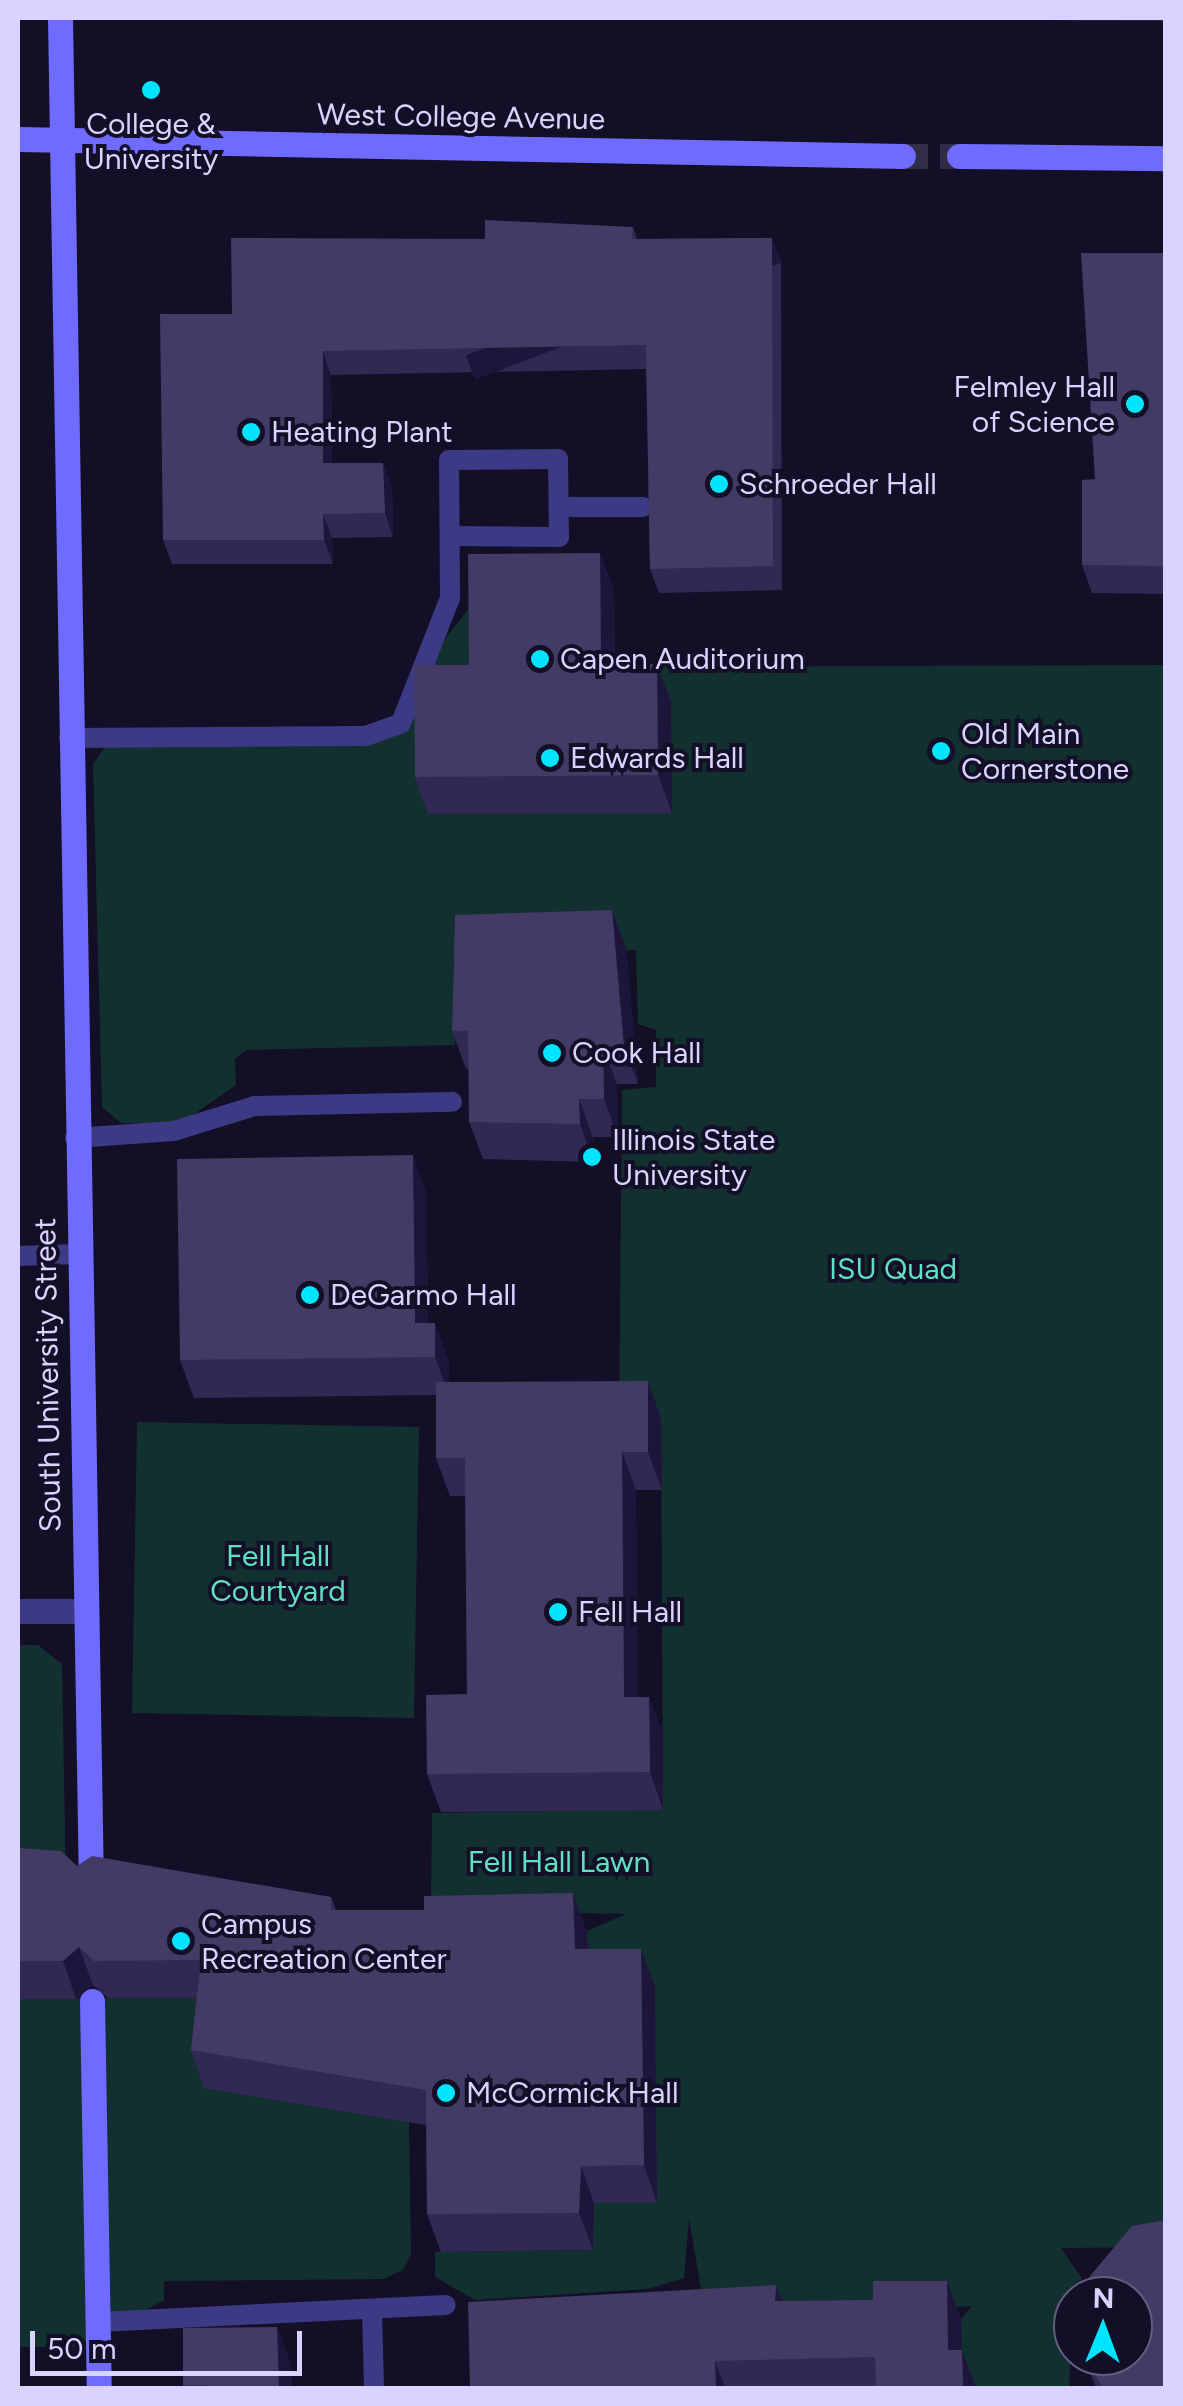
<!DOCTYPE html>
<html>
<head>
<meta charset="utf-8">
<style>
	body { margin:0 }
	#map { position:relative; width:1183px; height:2406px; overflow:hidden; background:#130f26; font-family:Figtree,sans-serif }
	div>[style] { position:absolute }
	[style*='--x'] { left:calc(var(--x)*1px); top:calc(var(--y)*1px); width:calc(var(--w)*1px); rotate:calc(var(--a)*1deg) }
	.green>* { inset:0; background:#12302f; transform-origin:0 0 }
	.secondary-tunnel>* { height:25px; margin-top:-12.5px; transform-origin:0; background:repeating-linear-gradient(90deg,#312d47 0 25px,transparent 0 37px) }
	.lane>* { height:20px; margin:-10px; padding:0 10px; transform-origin:10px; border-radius:10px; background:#3d3a85 }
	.street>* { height:25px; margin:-12.5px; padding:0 12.5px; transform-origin:12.5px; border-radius:12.5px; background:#3d3a85 }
	.secondary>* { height:25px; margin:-12.5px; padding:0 12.5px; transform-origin:12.5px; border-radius:12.5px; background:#6f6bff }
	.wall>* { inset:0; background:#312854 }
	.shaded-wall>* { inset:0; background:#1d163a; transform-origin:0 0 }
	.building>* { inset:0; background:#433a66 }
	.dots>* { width:28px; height:28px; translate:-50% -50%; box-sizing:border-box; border:5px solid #130f26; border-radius:50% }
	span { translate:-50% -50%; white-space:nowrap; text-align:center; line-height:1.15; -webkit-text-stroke:8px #130f26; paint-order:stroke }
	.street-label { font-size:30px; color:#d9d4ff }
	.poi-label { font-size:30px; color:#d9d4ff }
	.right { translate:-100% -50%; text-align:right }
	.left { translate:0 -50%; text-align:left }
	.park-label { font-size:30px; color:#5fe0c0 }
	.frame { position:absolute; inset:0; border:20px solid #d9d4ff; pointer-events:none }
	.north { position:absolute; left:1053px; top:2276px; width:100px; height:100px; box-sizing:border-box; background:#130f26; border:2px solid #625e7d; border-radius:50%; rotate:1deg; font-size:28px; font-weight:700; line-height:40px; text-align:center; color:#d9d4ff }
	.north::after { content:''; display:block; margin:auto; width:35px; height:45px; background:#00e5ff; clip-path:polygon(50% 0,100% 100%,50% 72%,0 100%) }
	.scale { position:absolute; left:30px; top:2331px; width:272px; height:45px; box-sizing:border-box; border:5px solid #d9d4ff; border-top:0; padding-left:12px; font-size:30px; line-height:35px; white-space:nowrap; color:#d9d4ff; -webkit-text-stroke:8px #130f26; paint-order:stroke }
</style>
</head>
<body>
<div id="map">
	<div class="green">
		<div style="clip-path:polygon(482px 592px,615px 667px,1165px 665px,1165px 2247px,1061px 2248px,1082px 2279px,1073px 2296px,1069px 2388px,962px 2388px,961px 2319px,972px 2306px,801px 2317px,773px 2291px,703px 2301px,689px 2218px,684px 2278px,648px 2289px,475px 2300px,435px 2277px,435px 2252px,592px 2250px,594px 2203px,657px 2202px,589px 1986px,587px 1931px,626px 1914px,445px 1910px,431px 1899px,432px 1813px,663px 1809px,661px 1420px,619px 1419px,622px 1090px,656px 1087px,656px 1030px,638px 1024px,636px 950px,453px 959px,455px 1045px,246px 1050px,235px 1059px,236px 1085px,180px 1124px,121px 1123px,102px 1107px,93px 764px,105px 747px,368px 746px,398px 731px,447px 636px)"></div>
		<div style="left:419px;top:1427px;width:291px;height:282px;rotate:91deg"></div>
		<div style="clip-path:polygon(18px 1645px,38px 1645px,62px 1664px,68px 1998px,214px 1998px,409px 2121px,411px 2254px,403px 2270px,383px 2279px,164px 2281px,164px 2300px,73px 2347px,18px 2347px)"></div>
	</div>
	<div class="secondary-tunnel">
		<div style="--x:903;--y:156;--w:56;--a:0"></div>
	</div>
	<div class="lane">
		<div style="--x:559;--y:507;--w:84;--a:0"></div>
		<div style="--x:69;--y:738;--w:297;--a:-0.4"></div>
		<div style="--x:366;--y:736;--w:37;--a:-20"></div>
		<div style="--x:401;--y:723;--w:134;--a:-68.6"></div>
		<div style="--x:450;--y:598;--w:138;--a:-90.4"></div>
		<div style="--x:449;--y:460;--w:109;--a:-0.5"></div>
		<div style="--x:558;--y:459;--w:78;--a:89.3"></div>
		<div style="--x:559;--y:537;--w:109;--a:-179.5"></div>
		<div style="--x:75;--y:1138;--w:99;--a:-4"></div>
		<div style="--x:174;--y:1131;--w:85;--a:-17.2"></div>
		<div style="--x:255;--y:1106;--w:197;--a:-1.2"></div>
		<div style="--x:18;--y:1256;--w:60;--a:-1.9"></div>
		<div style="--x:372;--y:2312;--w:76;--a:88.5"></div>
		<div style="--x:98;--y:2322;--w:348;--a:-2.8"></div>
	</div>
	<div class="street">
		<div style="--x:18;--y:1611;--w:68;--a:0"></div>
	</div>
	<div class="secondary">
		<div style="--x:60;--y:18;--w:1870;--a:89.05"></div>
		<div style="--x:18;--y:139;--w:885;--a:1.1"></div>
		<div style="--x:959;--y:156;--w:207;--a:0.6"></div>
		<div style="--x:92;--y:2001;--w:387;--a:89"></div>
	</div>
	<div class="wall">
		<div style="clip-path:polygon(1017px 18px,1166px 18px,1166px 21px,1018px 20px)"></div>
		<div style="clip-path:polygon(633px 227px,637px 239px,772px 238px,781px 262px,782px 590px,659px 593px,650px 569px,646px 369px,331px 375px,332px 463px,383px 463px,392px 487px,393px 537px,332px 538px,333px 564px,172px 564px,163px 540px,232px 314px)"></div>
		<div style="clip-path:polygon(1166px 253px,1166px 594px,1092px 593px,1082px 565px,1095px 479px)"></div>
		<div style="clip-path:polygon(600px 553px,614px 591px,615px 665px,671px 702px,672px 813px,428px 814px,415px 777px,469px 665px)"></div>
		<div style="clip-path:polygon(612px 910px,626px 948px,638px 1084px,617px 1084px,618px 1137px,593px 1137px,594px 1162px,483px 1159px,469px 1122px,469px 1069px,466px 1069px,452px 1031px)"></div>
		<div style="clip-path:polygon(426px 1192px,428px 1323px,449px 1361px,449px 1382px,661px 1419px,662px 1490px,636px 1490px,637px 1697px,649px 1697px,663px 1734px,663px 1810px,441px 1812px,427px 1774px,467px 1694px,465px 1496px,450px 1496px,436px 1458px,436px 1395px,194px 1398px,180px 1360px)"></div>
		<div style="clip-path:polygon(18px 1848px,77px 1866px,331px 1897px,336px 1910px,587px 1931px,588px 1949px,655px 1986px,657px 2203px,594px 2203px,593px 2250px,441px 2252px,427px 2214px,426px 2125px,204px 2088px,191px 2050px,196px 1998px,108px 1998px,93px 1985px,76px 1999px,18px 1999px)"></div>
		<div style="clip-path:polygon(776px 2285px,781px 2301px,961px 2319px,961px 2350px,976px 2388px,470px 2388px)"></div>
		<div style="clip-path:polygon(277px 2327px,291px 2365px,292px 2388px,185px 2388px,183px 2385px)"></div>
		<div style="clip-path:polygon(1084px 2356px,1166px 2388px,1096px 2388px)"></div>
	</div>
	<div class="shaded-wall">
		<div style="left:772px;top:238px;width:26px;height:328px;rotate:69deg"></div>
		<div style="clip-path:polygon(323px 351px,331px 375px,332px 487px,323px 463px)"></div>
		<div style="clip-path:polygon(383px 463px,392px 487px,393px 537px,385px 513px)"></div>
		<div style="clip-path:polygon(323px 514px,332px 538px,333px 564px,324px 540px)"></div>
		<div style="clip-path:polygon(600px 553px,614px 591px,615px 702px,601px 665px)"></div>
		<div style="clip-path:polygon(657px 664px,671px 702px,672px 813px,658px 775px)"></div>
		<div style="clip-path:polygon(612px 910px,626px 948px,638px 1084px,624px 1047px)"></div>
		<div style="clip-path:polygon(603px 1046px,617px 1084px,618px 1137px,604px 1099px)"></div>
		<div style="clip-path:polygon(579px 1099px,593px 1137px,594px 1162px,580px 1124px)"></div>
		<div style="clip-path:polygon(413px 1155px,426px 1192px,429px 1357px,415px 1323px)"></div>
		<div style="clip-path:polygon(435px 1323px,449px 1361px,449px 1395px,435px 1357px)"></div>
		<div style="clip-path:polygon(648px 1381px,661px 1419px,662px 1490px,648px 1452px)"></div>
		<div style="clip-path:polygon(622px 1452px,636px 1490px,637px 1734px,624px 1697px)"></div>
		<div style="clip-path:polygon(649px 1697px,663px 1734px,663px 1810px,650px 1772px)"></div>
		<div style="clip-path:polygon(573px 1893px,587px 1931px,589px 1986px,575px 1949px)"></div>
		<div style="clip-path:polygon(79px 1947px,93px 1985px,76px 1999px,63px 1961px)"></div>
		<div style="clip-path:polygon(641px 1949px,655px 1986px,657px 2203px,644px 2165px)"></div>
		<div style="clip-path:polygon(581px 2166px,594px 2203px,593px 2250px,579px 2213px)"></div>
		<div style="clip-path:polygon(947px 2281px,961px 2319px,962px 2388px,948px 2350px)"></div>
		<div style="clip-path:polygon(776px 2285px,789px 2323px,775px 2301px)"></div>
		<div style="clip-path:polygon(277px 2327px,291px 2365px,292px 2388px,279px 2388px)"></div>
		<div style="clip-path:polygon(962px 2350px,976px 2388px,963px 2388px)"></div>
		<div style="clip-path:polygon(715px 2361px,725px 2388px,716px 2388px)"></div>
	</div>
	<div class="building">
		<div style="clip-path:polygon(485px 220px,633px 227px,632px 239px,772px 238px,773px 566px,650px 569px,646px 345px,323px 351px,323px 463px,383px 463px,385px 513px,323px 514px,324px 540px,163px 540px,160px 314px,232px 314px,231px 238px,485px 239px)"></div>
		<div style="clip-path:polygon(1081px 253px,1166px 253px,1166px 566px,1082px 565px,1082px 480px,1095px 479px)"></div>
		<div style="clip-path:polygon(600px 553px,601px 665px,657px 664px,658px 775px,415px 777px,414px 665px,469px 665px,468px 554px)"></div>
		<div style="clip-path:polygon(612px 910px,624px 1047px,603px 1046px,604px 1099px,579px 1099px,580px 1124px,469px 1122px,468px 1031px,452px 1031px,455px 915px)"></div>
		<div style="clip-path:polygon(413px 1155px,415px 1323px,435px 1323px,435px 1357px,180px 1360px,177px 1159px)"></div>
		<div style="clip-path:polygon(648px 1381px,648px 1452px,622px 1452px,624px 1697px,649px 1697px,650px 1772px,427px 1774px,426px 1695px,467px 1694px,465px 1458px,436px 1458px,436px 1382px)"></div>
		<div style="clip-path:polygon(18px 1848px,61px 1851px,77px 1866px,92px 1856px,331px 1897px,331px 1910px,424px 1910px,424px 1896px,573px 1893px,575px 1949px,641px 1949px,644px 2165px,581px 2166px,579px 2213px,427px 2214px,426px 2090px,191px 2050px,201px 1960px,94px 1961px,79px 1947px,63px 1961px,18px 1961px)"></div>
		<div style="clip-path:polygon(1166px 2220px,1166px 2388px,1103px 2388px,1084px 2356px,1133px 2356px,1133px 2296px,1085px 2296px,1085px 2282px,1132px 2226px)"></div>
		<div style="clip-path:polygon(873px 2281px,947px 2281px,948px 2350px,962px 2350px,963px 2388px,876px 2388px,875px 2357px,715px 2361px,716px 2388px,470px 2388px,468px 2302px,776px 2285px,775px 2301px,873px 2300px)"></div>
		<div style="clip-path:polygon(277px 2327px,279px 2388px,208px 2388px,210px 2385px,183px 2385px,183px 2328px)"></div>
	</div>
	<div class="dots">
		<div style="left:151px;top:90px;background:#00e5ff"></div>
		<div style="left:1135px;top:404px;background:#00e5ff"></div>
		<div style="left:251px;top:432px;background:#00e5ff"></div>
		<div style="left:719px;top:484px;background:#00e5ff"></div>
		<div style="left:540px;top:659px;background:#00e5ff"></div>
		<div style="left:941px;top:751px;background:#00e5ff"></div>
		<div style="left:550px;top:758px;background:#00e5ff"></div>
		<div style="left:552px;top:1053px;background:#00e5ff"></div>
		<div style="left:592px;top:1157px;background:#00e5ff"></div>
		<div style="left:310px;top:1295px;background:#00e5ff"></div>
		<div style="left:558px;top:1612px;background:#00e5ff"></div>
		<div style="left:181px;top:1941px;background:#00e5ff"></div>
		<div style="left:446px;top:2093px;background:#00e5ff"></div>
	</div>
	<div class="street-label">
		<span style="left:461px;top:117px;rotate:1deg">West College Avenue</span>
		<span style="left:48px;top:1375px;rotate:-91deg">South University Street</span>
	</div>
	<div class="poi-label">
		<span style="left:151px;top:141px">College &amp;<br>University</span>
		<span class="right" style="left:1115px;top:404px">Felmley Hall<br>of Science</span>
		<span class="left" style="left:271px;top:432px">Heating Plant</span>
		<span class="left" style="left:739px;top:484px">Schroeder Hall</span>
		<span class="left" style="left:560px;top:659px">Capen Auditorium</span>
		<span class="left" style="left:961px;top:751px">Old Main<br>Cornerstone</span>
		<span class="left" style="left:570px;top:758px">Edwards Hall</span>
		<span class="left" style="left:572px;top:1053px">Cook Hall</span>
		<span class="left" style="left:612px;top:1157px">Illinois State<br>University</span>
		<span class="left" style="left:330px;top:1295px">DeGarmo Hall</span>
		<span class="left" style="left:578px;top:1612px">Fell Hall</span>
		<span class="left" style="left:201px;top:1941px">Campus<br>Recreation Center</span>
		<span class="left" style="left:466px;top:2093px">McCormick Hall</span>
	</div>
	<div class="park-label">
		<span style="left:893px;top:1269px">ISU Quad</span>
		<span style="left:278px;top:1573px">Fell Hall<br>Courtyard</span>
		<span style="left:559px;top:1862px">Fell Hall Lawn</span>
	</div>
	<div class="frame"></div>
	<div class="north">N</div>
	<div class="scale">50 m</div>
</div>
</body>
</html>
